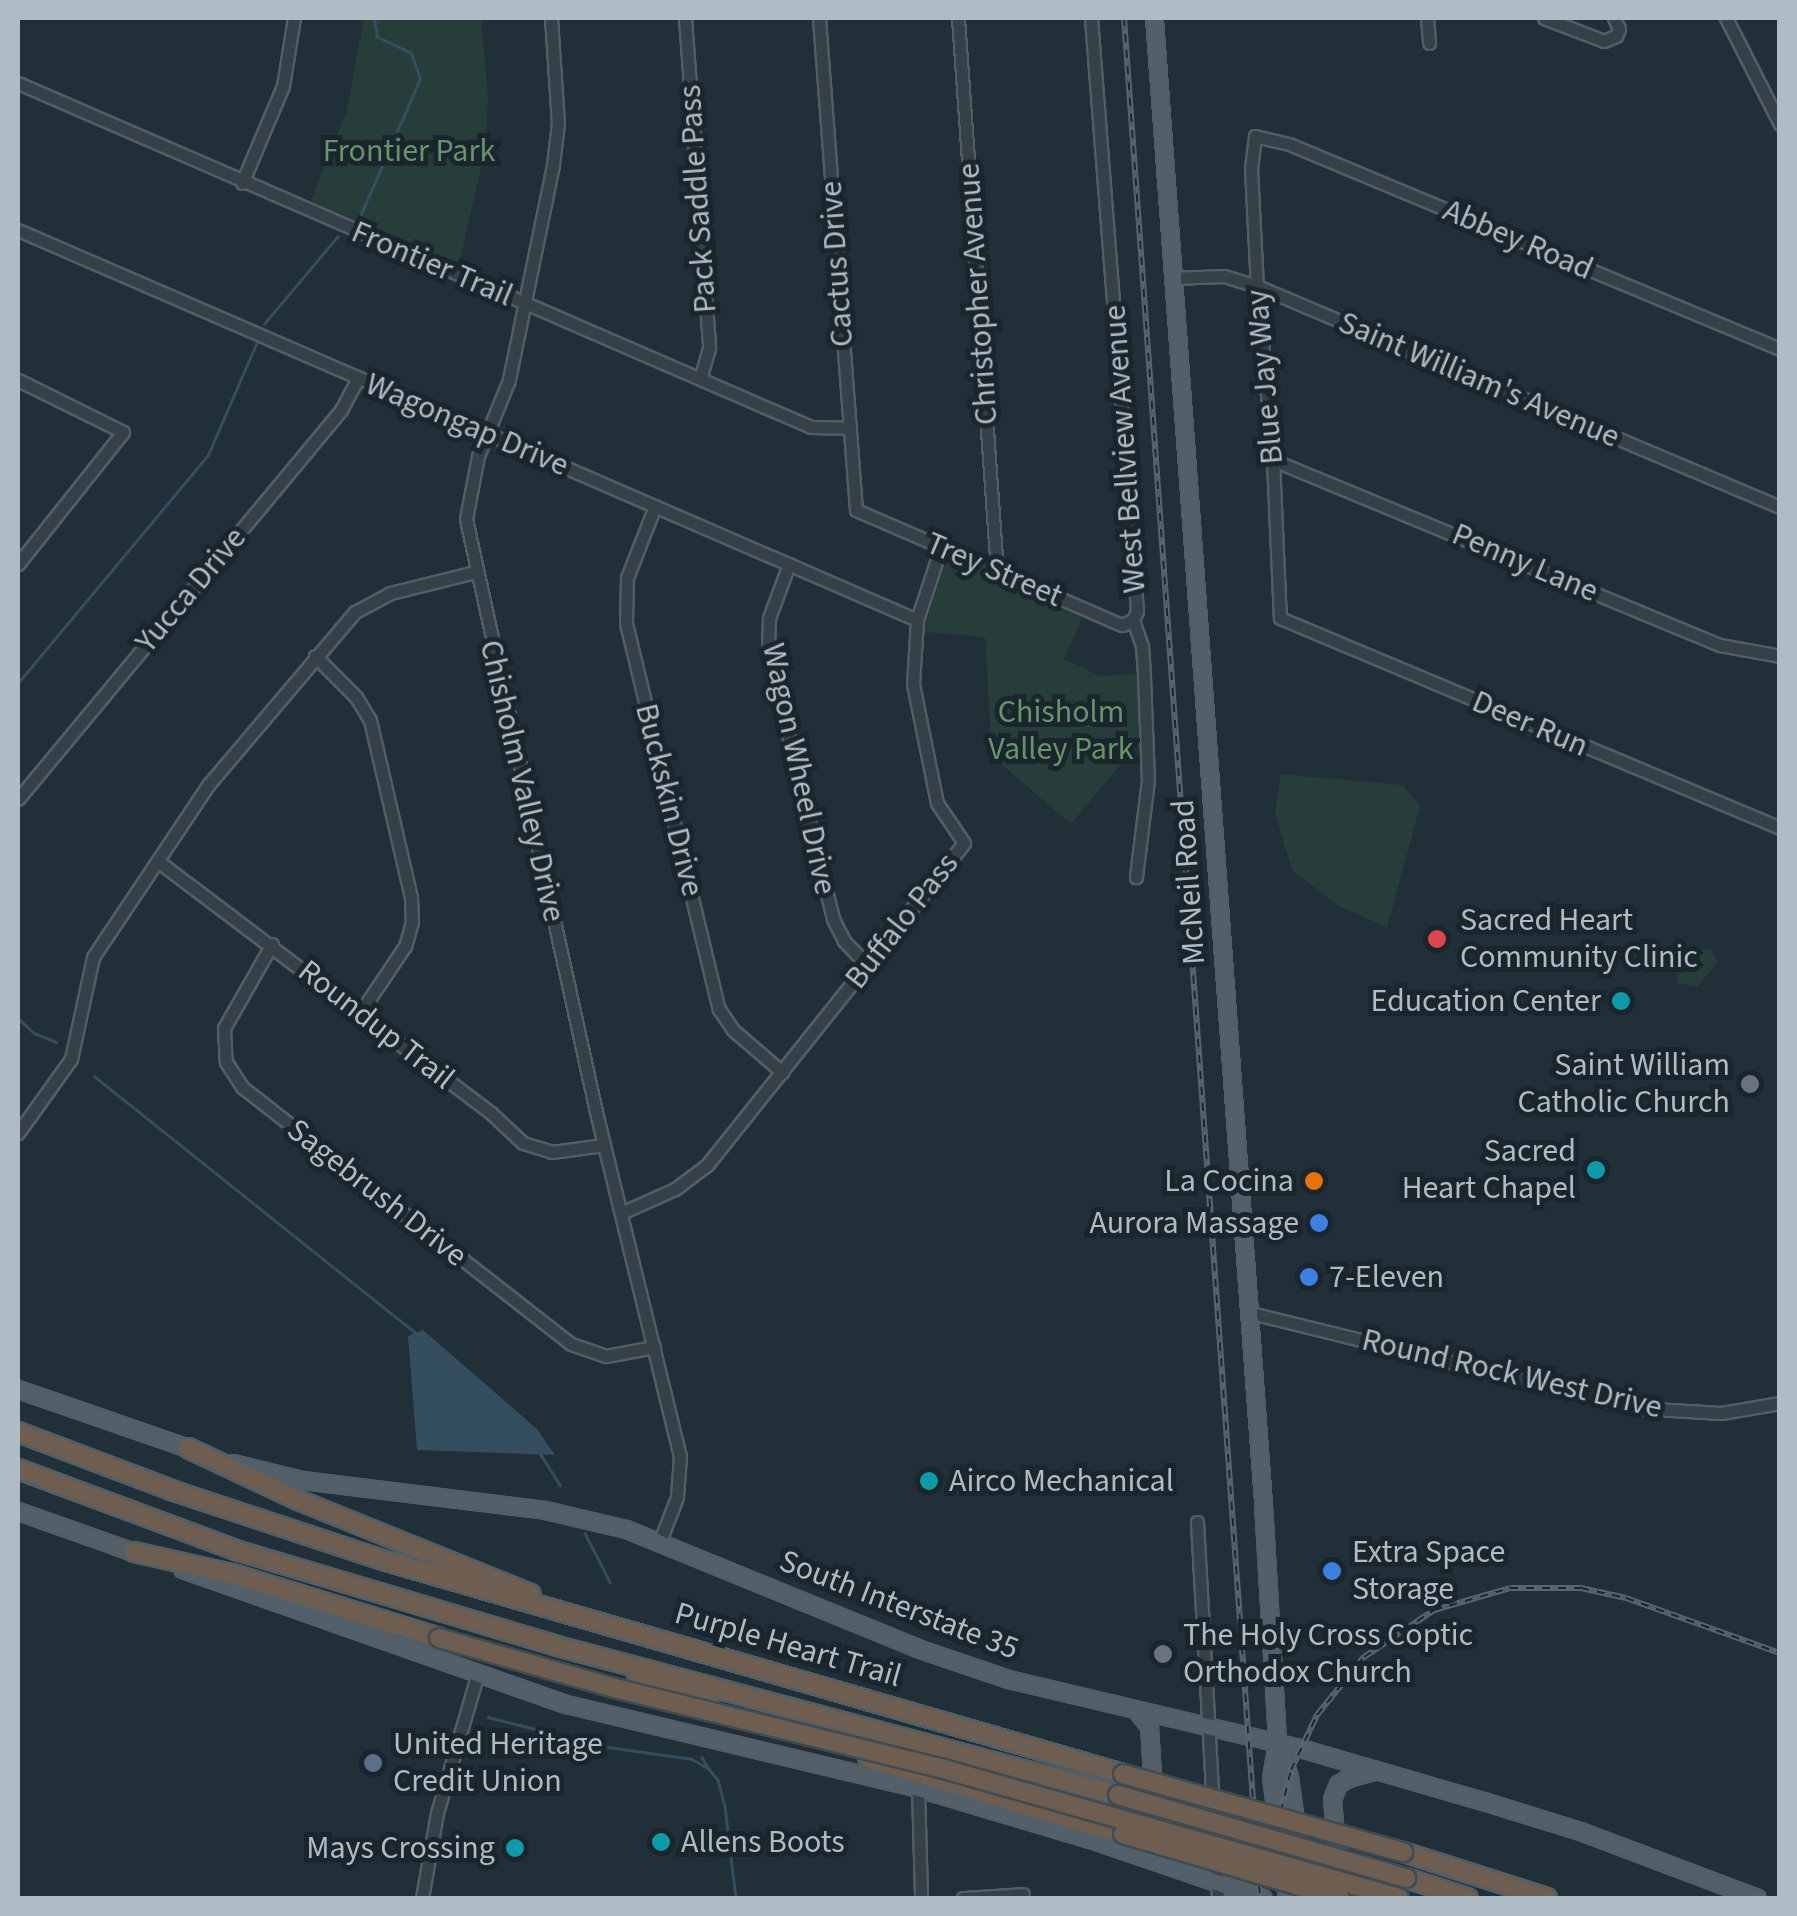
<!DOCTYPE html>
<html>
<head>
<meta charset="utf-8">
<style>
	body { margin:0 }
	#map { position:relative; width:1797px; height:1916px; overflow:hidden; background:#212f38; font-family:"Source Sans 3",sans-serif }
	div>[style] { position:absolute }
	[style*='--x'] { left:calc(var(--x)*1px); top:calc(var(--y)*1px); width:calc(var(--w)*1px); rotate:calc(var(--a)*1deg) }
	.green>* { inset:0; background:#263d3a }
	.water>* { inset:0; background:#354e5f }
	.stream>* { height:2.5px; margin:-1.25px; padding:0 1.25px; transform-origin:1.25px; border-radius:1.25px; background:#354e5f }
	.roads { filter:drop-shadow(2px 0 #525e66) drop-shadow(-2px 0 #525e66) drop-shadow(0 2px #525e66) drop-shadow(0 -2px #525e66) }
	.minor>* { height:11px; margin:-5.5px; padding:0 5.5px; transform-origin:5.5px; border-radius:5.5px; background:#354049 }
	.major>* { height:15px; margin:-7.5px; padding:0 7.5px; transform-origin:7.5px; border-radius:7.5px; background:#536069 }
	.highway>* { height:18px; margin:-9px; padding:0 9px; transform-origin:9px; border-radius:9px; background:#6e5e52 }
	.rail>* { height:6px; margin-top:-3px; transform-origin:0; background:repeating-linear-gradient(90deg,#1a252d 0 8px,#576570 0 16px); box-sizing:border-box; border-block:2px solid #576570 }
	.bridges { filter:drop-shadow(2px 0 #3f4b53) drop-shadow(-2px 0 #3f4b53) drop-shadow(0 2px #3f4b53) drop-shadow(0 -2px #3f4b53) }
	.highway-bridge>* { height:18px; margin:-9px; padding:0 9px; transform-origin:9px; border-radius:9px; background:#6e5e52 }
	.dots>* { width:28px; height:28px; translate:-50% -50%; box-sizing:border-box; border:5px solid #1a252d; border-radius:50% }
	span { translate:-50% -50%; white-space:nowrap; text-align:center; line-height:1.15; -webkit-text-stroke:10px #1a252d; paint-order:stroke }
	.park-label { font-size:32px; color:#67956a }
	.street-label { font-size:32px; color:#afbbc5 }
	.poi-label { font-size:32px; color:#afbbc5 }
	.left { translate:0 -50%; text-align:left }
	.right { translate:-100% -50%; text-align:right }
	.frame { position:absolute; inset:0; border:20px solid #afbbc5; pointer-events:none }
</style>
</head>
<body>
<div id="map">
	<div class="green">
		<div style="clip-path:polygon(364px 18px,481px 18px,488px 96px,486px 146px,459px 265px,311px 201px,347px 109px)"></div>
		<div style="clip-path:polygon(947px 558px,1082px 618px,1064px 659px,1100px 676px,1137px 674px,1139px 742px,1071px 824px,992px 756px,985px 637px,923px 632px)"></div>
		<div style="clip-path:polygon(1281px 774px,1403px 785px,1420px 806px,1387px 928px,1337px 905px,1292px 870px,1275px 813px)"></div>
		<div style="clip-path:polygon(1710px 949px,1718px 962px,1697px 987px,1677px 983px,1676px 951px)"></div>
	</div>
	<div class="water">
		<div style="clip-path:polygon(423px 1330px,537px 1429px,555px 1455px,417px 1450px,408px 1336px)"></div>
	</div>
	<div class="stream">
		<div style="--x:361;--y:214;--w:147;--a:-66.4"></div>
		<div style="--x:420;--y:79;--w:28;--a:-109"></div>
		<div style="--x:411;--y:53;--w:38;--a:-155"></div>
		<div style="--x:377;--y:37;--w:19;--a:-99"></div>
		<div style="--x:264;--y:324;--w:114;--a:-50"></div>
		<div style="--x:18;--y:683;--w:297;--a:-50.2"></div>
		<div style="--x:208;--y:455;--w:121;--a:-66.6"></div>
		<div style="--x:18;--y:1018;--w:22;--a:43"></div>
		<div style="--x:34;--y:1033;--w:24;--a:22"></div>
		<div style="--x:94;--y:1076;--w:413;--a:38.6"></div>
		<div style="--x:540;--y:1453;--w:38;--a:58"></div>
		<div style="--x:585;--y:1533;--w:55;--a:63"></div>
		<div style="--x:488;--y:1717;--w:86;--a:14.2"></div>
		<div style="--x:608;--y:1747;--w:85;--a:8.1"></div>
		<div style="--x:692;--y:1759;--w:20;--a:30"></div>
		<div style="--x:709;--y:1769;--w:14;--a:51"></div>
		<div style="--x:718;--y:1780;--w:27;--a:75"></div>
		<div style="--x:725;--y:1806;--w:93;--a:83.2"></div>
		<div style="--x:702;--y:1757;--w:14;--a:60"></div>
	</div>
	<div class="roads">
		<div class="minor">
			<div style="--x:551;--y:18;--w:105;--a:86.2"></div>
			<div style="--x:558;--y:123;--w:42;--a:96.8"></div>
			<div style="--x:553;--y:165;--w:219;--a:101.6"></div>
			<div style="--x:509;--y:380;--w:82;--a:112.2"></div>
			<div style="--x:478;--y:456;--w:64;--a:100.8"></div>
			<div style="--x:466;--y:519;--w:607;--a:77.63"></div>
			<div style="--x:596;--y:1112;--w:354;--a:76.3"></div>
			<div style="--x:680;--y:1456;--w:41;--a:94.2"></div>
			<div style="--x:677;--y:1497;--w:47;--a:111.1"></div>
			<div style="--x:685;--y:18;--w:331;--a:85.8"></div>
			<div style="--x:709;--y:348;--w:32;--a:106"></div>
			<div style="--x:819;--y:18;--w:493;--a:85.7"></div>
			<div style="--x:856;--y:510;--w:290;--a:23.4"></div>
			<div style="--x:1122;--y:625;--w:12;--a:-24"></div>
			<div style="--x:958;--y:18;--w:554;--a:85.97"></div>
			<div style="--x:1091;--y:18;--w:595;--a:85.56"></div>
			<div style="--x:1137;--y:611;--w:10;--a:114"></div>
			<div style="--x:1133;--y:620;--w:28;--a:71"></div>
			<div style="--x:1142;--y:646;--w:30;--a:86"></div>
			<div style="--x:1144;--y:676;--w:104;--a:87.8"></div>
			<div style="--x:1148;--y:780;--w:98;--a:97.1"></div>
			<div style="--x:1427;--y:18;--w:25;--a:85"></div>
			<div style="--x:1544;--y:18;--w:64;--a:21"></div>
			<div style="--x:1604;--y:41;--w:13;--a:-23"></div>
			<div style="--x:1616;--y:36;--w:8;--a:-67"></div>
			<div style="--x:1619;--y:29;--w:12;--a:-114"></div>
			<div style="--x:1726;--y:18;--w:119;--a:63"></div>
			<div style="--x:18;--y:83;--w:864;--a:23.45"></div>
			<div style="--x:811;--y:427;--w:39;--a:1"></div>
			<div style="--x:242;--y:183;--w:105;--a:-67.1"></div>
			<div style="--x:283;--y:86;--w:69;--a:-80.8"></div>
			<div style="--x:18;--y:230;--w:980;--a:23.45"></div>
			<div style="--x:1173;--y:278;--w:51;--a:-2.2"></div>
			<div style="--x:1224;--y:276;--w:34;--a:17"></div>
			<div style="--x:1257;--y:286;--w:568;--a:22.91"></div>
			<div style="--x:1780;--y:349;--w:532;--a:-157.34"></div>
			<div style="--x:1289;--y:144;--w:35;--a:-167"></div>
			<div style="--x:1255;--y:136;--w:33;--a:97"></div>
			<div style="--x:1251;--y:169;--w:117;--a:87.1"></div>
			<div style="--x:1257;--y:286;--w:175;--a:84.7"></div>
			<div style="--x:1273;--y:460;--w:158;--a:87.5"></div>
			<div style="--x:1280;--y:618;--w:542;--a:22.78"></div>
			<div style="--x:18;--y:380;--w:117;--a:26.3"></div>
			<div style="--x:123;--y:432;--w:169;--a:128.5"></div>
			<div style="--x:1273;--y:460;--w:484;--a:22.5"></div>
			<div style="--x:1720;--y:645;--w:61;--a:10.4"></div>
			<div style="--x:655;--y:506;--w:77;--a:111.3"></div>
			<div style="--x:627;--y:578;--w:45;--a:91.3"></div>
			<div style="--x:626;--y:623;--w:397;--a:76.5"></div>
			<div style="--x:719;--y:1009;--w:25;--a:56"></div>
			<div style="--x:733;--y:1030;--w:65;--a:40.6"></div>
			<div style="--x:789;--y:564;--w:58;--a:110.3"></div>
			<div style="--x:769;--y:618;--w:34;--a:92"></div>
			<div style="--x:768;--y:652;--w:275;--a:76.3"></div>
			<div style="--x:833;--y:919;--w:25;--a:63"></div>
			<div style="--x:844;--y:941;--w:35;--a:46"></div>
			<div style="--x:315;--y:656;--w:58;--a:45"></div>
			<div style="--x:356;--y:697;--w:27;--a:59"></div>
			<div style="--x:370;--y:720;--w:182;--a:77"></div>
			<div style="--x:411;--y:897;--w:25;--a:88"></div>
			<div style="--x:412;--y:922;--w:25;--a:106"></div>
			<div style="--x:405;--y:946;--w:81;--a:123.9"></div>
			<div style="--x:18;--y:799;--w:506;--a:-50.3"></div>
			<div style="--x:341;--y:410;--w:36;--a:-62"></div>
			<div style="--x:159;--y:862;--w:416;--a:37.1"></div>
			<div style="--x:491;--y:1113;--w:44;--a:43.2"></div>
			<div style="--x:523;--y:1143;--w:30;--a:17"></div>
			<div style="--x:552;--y:1152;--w:52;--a:-7.7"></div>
			<div style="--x:272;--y:944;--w:97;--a:119.7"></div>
			<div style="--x:224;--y:1028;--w:34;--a:87"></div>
			<div style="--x:226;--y:1062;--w:30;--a:57"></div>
			<div style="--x:242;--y:1087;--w:417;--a:38"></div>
			<div style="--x:571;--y:1344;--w:37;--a:19"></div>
			<div style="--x:606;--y:1356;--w:49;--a:-10.6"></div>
			<div style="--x:18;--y:1133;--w:91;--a:-54.4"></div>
			<div style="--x:71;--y:1059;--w:104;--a:-77.8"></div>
			<div style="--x:93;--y:957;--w:208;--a:-56.2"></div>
			<div style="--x:209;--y:784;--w:226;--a:-49.7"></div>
			<div style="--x:355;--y:612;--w:40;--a:-28"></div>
			<div style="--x:390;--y:593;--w:88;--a:-13.9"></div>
			<div style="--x:621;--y:1213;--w:59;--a:-24"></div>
			<div style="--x:675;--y:1189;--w:40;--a:-37"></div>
			<div style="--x:707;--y:1165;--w:412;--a:-51.4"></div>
			<div style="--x:964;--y:843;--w:48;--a:-124"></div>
			<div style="--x:937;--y:803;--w:121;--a:-101.4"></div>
			<div style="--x:913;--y:684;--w:64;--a:-86.4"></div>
			<div style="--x:917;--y:620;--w:77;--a:-71.8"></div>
			<div style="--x:1247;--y:1312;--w:403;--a:13.8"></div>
			<div style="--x:1638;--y:1408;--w:83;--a:3.4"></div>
			<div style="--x:1721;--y:1413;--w:60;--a:-9.6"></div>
			<div style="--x:1197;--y:1522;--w:377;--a:86.8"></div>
			<div style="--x:918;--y:1788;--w:110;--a:88.4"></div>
			<div style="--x:422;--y:1898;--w:86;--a:-80"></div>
			<div style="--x:437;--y:1813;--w:143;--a:-73.7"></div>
			<div style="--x:963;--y:1898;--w:60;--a:-3.8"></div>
		</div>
		<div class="major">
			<div style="--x:1154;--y:18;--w:1490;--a:85.8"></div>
			<div style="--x:1263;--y:1504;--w:239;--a:86.6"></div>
			<div style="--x:1277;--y:1743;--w:35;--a:100"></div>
			<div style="--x:1271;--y:1777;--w:122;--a:82.5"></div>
			<div style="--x:18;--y:1389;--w:189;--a:19.1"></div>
			<div style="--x:233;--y:1463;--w:71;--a:13.8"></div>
			<div style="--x:302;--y:1480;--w:245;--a:7"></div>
			<div style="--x:545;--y:1510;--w:83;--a:13.2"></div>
			<div style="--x:626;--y:1529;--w:314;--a:22.2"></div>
			<div style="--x:917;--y:1648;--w:96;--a:18.8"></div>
			<div style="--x:1008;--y:1679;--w:300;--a:13.3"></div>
			<div style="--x:1300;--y:1748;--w:191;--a:16.2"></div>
			<div style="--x:1483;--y:1801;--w:102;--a:17.2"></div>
			<div style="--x:1580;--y:1831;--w:189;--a:20.7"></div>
			<div style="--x:18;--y:1511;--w:132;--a:19.5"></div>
			<div style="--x:182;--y:1569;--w:407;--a:19.4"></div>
			<div style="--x:566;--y:1704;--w:362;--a:13.4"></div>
			<div style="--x:918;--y:1788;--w:189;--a:16.6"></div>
			<div style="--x:1099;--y:1842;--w:173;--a:18.9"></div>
			<div style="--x:1136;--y:1710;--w:21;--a:51"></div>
			<div style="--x:1149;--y:1726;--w:95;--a:86.4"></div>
			<div style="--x:1155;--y:1821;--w:15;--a:122"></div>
			<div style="--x:1278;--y:1746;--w:33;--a:70"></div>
			<div style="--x:1289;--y:1777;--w:122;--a:82"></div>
			<div style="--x:1340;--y:1889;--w:90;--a:-95.1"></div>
			<div style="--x:1332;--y:1799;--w:16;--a:-68"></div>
			<div style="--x:1338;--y:1784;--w:12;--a:-31"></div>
			<div style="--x:1348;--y:1778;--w:28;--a:-15"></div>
		</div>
		<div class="highway">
			<div style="--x:18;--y:1432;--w:167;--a:20.7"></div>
			<div style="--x:174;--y:1491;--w:223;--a:18.3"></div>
			<div style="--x:386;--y:1561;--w:767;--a:16.12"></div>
			<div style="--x:188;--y:1448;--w:122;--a:25.3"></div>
			<div style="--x:298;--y:1500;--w:251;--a:22"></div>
			<div style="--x:18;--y:1469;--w:236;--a:20.4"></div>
			<div style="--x:239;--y:1551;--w:332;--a:16.6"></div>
			<div style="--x:557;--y:1646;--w:580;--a:14.87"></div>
			<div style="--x:134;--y:1552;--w:105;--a:12.7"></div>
			<div style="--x:236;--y:1575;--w:213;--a:17.2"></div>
			<div style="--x:637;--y:1677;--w:78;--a:21"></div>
			<div style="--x:868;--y:1758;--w:266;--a:16.6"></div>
			<div style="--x:1403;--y:1852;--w:151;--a:17.7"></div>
			<div style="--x:1406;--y:1878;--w:65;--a:17.9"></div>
		</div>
	</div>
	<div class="rail">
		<div style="--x:1124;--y:18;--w:1885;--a:85.86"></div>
		<div style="--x:1270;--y:1882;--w:55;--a:-82.7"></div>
		<div style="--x:1277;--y:1827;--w:59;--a:-76.2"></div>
		<div style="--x:1291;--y:1770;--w:61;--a:-64.7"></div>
		<div style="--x:1317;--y:1715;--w:75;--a:-51"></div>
		<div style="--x:1364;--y:1657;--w:84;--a:-33.9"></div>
		<div style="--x:1434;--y:1610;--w:79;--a:-16.1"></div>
		<div style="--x:1510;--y:1588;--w:71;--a:0"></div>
		<div style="--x:1581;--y:1588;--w:46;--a:12.5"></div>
		<div style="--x:1626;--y:1598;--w:164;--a:19.7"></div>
	</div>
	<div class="bridges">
		<div class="highway-bridge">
			<div style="--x:439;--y:1638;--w:182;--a:15.9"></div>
			<div style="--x:614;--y:1688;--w:336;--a:13.8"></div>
			<div style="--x:940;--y:1768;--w:477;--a:15.8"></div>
			<div style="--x:1123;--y:1774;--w:291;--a:15.6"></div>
			<div style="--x:1118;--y:1795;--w:300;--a:16.1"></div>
			<div style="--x:1123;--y:1834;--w:226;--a:16.4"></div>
		</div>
	</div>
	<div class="dots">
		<div style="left:1437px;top:939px;background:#e0444e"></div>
		<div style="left:1621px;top:1001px;background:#0f9aa8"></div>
		<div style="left:1750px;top:1084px;background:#6b7280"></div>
		<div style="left:1596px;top:1170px;background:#0f9aa8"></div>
		<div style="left:1314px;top:1181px;background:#e8710a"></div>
		<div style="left:1319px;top:1223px;background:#3f7fe0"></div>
		<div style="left:1309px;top:1277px;background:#3f7fe0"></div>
		<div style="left:929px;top:1481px;background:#0f9aa8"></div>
		<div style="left:1332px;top:1571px;background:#3f7fe0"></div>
		<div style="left:1163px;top:1654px;background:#6b7280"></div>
		<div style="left:373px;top:1763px;background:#5c6f8a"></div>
		<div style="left:661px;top:1842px;background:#0f9aa8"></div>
		<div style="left:515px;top:1848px;background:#0f9aa8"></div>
	</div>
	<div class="park-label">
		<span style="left:409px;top:151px">Frontier Park</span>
		<span style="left:1061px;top:731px">Chisholm<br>Valley Park</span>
	</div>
	<div class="street-label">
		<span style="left:698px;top:199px;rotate:-94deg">Pack Saddle Pass</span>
		<span style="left:1518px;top:240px;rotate:23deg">Abbey Road</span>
		<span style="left:432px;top:264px;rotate:23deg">Frontier Trail</span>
		<span style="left:837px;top:264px;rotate:-94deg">Cactus Drive</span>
		<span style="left:978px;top:294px;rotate:-94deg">Christopher Avenue</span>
		<span style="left:1265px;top:377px;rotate:-95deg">Blue Jay Way</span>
		<span style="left:1479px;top:380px;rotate:23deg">Saint William's Avenue</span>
		<span style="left:467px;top:425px;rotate:23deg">Wagongap Drive</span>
		<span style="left:1125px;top:449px;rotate:-94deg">West Bellview Avenue</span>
		<span style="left:1525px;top:563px;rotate:23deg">Penny Lane</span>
		<span style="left:994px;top:570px;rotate:23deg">Trey Street</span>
		<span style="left:191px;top:590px;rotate:-50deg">Yucca Drive</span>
		<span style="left:1530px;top:724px;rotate:23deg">Deer Run</span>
		<span style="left:799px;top:769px;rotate:78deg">Wagon Wheel Drive</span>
		<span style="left:522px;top:781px;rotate:77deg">Chisholm Valley Drive</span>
		<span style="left:669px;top:800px;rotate:76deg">Buckskin Drive</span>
		<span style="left:1189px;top:882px;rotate:-94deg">McNeil Road</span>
		<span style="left:902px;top:921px;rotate:-52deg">Buffalo Pass</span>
		<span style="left:376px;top:1025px;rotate:38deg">Roundup Trail</span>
		<span style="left:377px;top:1193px;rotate:38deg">Sagebrush Drive</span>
		<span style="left:1512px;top:1374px;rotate:13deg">Round Rock West Drive</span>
		<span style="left:899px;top:1605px;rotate:21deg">South Interstate 35</span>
		<span style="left:788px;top:1645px;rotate:16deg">Purple Heart Trail</span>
	</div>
	<div class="poi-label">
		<span class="left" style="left:1460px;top:939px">Sacred Heart<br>Community Clinic</span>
		<span class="right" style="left:1601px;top:1001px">Education Center</span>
		<span class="right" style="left:1730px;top:1084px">Saint William<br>Catholic Church</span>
		<span class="right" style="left:1576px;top:1170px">Sacred<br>Heart Chapel</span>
		<span class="right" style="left:1294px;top:1181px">La Cocina</span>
		<span class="right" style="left:1299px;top:1223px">Aurora Massage</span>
		<span class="left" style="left:1329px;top:1277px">7-Eleven</span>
		<span class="left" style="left:949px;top:1481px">Airco Mechanical</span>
		<span class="left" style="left:1352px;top:1571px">Extra Space<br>Storage</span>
		<span class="left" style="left:1183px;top:1654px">The Holy Cross Coptic<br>Orthodox Church</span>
		<span class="left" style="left:393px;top:1763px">United Heritage<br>Credit Union</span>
		<span class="left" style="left:681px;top:1842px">Allens Boots</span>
		<span class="right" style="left:495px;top:1848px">Mays Crossing</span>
	</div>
	<div class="frame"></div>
</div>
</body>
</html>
